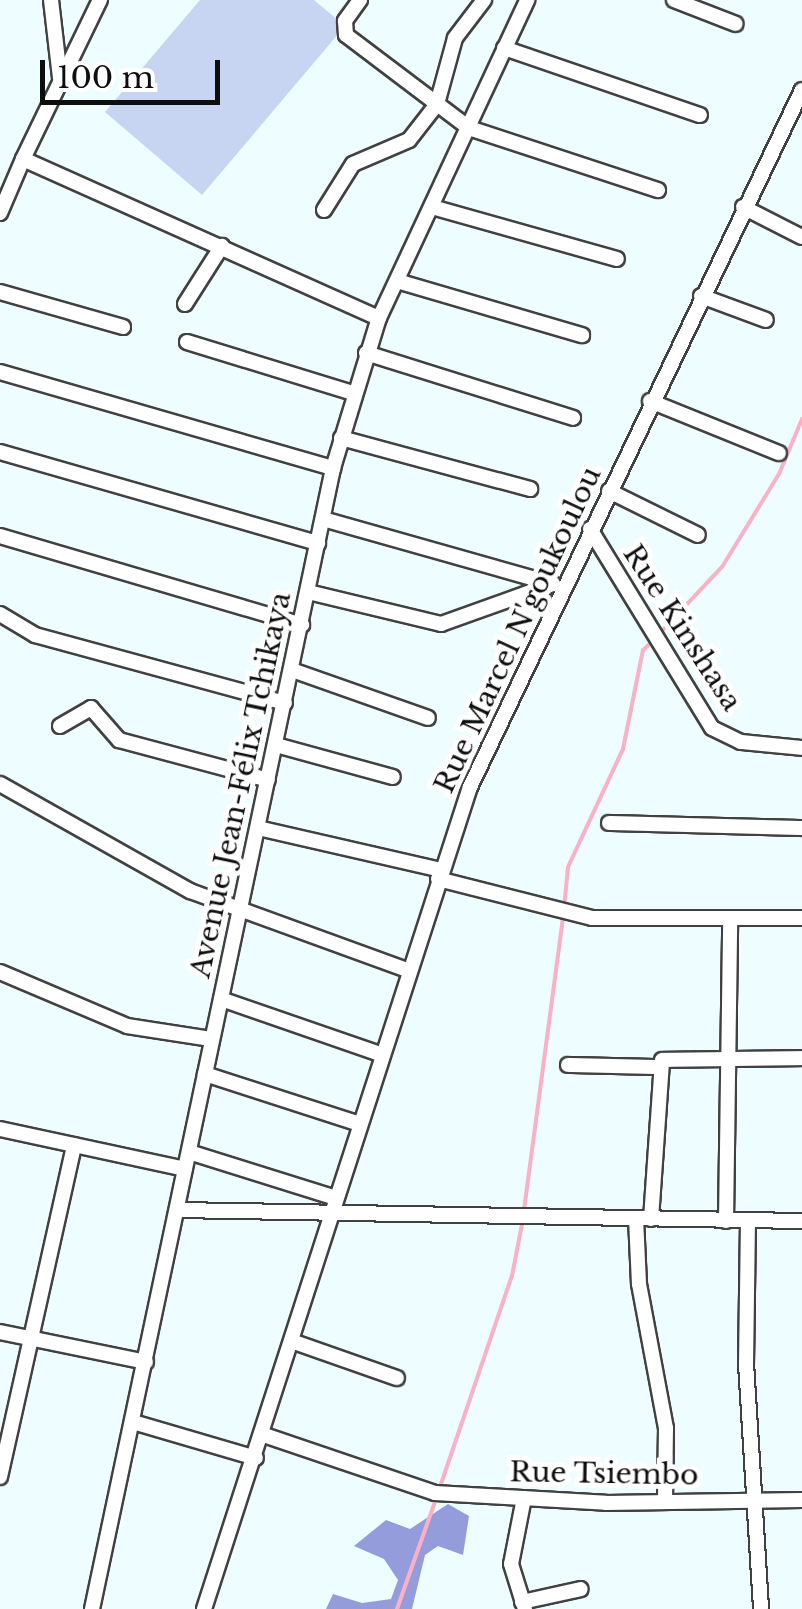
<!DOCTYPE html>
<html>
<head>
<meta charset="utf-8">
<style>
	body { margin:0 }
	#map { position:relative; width:802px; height:1609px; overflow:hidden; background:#eefdff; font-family:"Libre Baskerville",serif }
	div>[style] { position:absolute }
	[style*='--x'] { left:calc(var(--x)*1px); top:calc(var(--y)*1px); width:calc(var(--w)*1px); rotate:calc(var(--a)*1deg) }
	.forest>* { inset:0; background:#959cdc }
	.pitch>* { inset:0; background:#c8d5f2 }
	.stream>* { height:4px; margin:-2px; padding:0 2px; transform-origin:2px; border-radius:2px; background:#f8b1c5 }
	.roads { filter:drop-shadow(2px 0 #414141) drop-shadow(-2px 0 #414141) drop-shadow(0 2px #414141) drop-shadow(0 -2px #414141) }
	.minor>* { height:14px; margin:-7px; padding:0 7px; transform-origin:7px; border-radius:7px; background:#fff }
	span { translate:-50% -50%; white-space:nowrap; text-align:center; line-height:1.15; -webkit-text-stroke:10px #fff; paint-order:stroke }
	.street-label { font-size:28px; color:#0e0e0e }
	.scale { position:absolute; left:40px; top:60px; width:180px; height:45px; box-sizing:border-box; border:5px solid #0e0e0e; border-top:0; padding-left:12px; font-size:30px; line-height:35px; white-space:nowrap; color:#0e0e0e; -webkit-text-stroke:8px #fff; paint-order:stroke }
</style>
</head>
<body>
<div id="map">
	<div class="forest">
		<div style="clip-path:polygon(448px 1504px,469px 1516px,463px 1555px,438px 1546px,425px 1555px,412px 1609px,326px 1609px,333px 1594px,362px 1603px,391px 1599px,398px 1580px,384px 1559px,354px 1546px,386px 1520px,410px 1529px)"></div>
	</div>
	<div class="pitch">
		<div style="clip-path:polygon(200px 0,314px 0,345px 26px,202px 195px,105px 112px)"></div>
	</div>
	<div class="stream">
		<div style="--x:659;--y:634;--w:92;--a:-46.8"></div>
		<div style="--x:722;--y:567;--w:109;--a:-58.5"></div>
		<div style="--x:779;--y:474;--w:60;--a:-67.3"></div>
		<div style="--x:564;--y:908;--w:41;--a:-84.4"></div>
		<div style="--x:568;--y:867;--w:130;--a:-65"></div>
		<div style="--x:623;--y:749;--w:101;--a:-78.6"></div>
		<div style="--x:643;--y:650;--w:13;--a:-42"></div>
		<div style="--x:524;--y:1210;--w:296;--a:-82.4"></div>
		<div style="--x:440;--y:1487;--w:223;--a:-71.2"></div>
		<div style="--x:512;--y:1276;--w:58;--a:-79.1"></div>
		<div style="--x:397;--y:1609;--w:120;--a:-70.5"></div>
	</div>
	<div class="roads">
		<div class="minor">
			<div style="--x:51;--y:0;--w:79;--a:83.4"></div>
			<div style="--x:360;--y:0;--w:26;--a:126"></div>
			<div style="--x:345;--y:21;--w:14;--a:86"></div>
			<div style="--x:346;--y:35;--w:154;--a:37.1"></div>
			<div style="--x:469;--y:128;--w:199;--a:18.2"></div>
			<div style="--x:674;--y:0;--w:66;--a:21.2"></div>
			<div style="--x:504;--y:48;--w:207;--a:18.9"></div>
			<div style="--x:23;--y:159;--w:177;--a:-64.2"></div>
			<div style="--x:432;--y:207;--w:192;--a:15.7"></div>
			<div style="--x:743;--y:207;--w:66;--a:27"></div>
			<div style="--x:324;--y:210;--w:54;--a:-57.8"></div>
			<div style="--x:353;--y:164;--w:61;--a:-23.2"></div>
			<div style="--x:409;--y:140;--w:46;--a:-52.1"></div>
			<div style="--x:437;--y:104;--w:68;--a:-74.7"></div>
			<div style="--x:455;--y:38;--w:48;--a:-52.7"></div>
			<div style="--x:0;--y:213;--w:59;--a:-66.9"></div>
			<div style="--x:23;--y:159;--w:390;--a:24.1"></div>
			<div style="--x:397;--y:281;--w:193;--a:16.3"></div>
			<div style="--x:0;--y:292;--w:128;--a:15.9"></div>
			<div style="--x:701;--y:296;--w:69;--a:20.3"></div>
			<div style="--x:185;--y:304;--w:69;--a:-57.5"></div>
			<div style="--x:187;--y:342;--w:174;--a:17.1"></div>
			<div style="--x:366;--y:353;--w:217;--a:17.4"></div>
			<div style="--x:0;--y:372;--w:347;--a:16.1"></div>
			<div style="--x:650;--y:401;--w:139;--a:22"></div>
			<div style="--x:341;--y:438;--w:196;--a:15.1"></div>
			<div style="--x:0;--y:452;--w:331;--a:16"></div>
			<div style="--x:609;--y:491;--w:99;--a:26.3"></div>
			<div style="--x:323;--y:519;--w:239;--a:15.8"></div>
			<div style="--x:590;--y:529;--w:233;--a:58.5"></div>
			<div style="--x:712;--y:728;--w:32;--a:26"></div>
			<div style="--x:741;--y:742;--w:61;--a:5.6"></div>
			<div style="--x:0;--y:536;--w:315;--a:16.4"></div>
			<div style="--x:308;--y:592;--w:137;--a:13.5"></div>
			<div style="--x:441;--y:624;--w:119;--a:-19.7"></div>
			<div style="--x:0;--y:614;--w:41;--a:31"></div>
			<div style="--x:35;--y:635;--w:259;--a:15.2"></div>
			<div style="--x:292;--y:670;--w:144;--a:19.4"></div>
			<div style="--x:60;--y:726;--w:36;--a:-30"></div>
			<div style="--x:91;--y:708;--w:43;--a:48.8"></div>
			<div style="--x:119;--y:740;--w:154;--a:15"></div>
			<div style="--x:276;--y:745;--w:121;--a:15.3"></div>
			<div style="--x:0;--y:784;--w:218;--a:29.4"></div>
			<div style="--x:190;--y:891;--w:234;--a:20"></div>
			<div style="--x:609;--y:823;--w:193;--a:1.5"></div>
			<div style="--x:258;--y:828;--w:188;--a:12.9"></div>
			<div style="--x:438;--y:879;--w:159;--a:14.2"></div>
			<div style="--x:592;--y:918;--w:210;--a:0"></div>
			<div style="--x:0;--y:972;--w:138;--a:23"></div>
			<div style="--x:127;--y:1026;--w:85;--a:8.8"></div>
			<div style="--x:221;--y:999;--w:171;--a:19.1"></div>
			<div style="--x:568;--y:1065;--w:90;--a:1.3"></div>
			<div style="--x:205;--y:1074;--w:163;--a:17.9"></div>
			<div style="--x:0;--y:1129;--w:189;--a:12.2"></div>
			<div style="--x:189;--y:1152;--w:154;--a:17.4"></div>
			<div style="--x:177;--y:1210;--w:625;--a:1.01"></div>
			<div style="--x:636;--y:1218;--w:66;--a:87.4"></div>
			<div style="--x:639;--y:1284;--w:147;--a:79.4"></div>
			<div style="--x:666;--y:1428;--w:74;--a:90.8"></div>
			<div style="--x:651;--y:1219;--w:159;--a:-86"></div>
			<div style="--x:662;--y:1060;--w:140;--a:-0.8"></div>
			<div style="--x:726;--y:1221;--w:302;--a:-89.2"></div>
			<div style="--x:748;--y:1221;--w:142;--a:90.8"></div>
			<div style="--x:746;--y:1363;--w:246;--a:86.5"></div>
			<div style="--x:0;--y:1332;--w:149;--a:11.6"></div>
			<div style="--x:294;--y:1342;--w:109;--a:19.3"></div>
			<div style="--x:133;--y:1422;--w:128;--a:16.3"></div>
			<div style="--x:264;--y:1435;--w:181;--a:18.7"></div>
			<div style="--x:435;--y:1493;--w:171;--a:3.3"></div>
			<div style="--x:606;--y:1503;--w:196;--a:-0.9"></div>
			<div style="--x:0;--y:1477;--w:340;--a:-77.4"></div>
			<div style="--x:524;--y:1498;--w:67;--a:101.1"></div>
			<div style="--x:511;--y:1564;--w:47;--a:72.7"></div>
			<div style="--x:522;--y:1602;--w:60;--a:-12.4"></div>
			<div style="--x:92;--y:1609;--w:1166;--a:-78.07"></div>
			<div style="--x:333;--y:468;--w:157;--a:-73"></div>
			<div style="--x:379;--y:318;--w:351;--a:-65"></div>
			<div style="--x:204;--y:1609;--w:864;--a:-72.07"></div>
			<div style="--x:470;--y:787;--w:772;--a:-64.53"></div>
		</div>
	</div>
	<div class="street-label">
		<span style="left:682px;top:628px;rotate:57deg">Rue Kinshasa</span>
		<span style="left:518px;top:630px;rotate:-65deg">Rue Marcel N'goukoulou</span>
		<span style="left:241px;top:785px;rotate:-78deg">Avenue Jean-Félix Tchikaya</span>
		<span style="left:604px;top:1474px;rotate:1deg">Rue Tsiembo</span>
	</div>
	<div class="scale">100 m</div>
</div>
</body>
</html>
